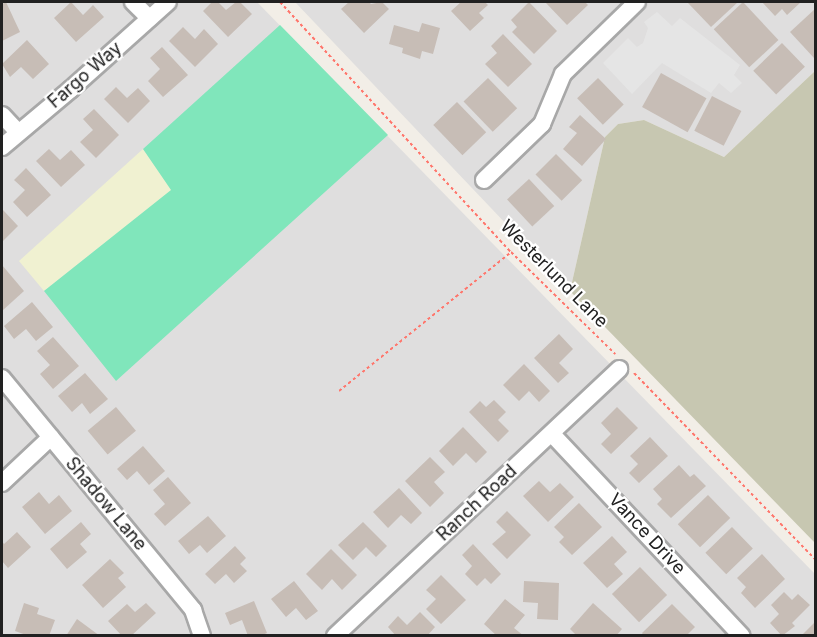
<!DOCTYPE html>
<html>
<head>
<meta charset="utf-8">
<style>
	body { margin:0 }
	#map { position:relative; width:817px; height:637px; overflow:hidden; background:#f2eee7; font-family:Inter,sans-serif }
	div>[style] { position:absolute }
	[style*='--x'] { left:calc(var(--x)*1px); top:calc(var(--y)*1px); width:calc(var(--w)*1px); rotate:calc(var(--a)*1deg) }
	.residential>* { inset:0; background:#dfdede }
	.construction>* { inset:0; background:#c7c7b1 }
	.farmland>* { inset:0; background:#f0f1d1 }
	.pitch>* { inset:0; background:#80e6bb }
	.parking>* { inset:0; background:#e5e5e5 }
	.building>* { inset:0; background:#c7bdb6; transform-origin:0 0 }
	.path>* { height:2px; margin-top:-1px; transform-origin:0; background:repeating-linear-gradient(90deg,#ff756b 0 3px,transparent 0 6px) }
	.roads { filter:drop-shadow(2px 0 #a8a8a8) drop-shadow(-2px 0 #a8a8a8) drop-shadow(0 2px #a8a8a8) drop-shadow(0 -2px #a8a8a8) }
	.minor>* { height:16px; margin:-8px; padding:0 8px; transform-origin:8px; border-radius:8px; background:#fff }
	span { translate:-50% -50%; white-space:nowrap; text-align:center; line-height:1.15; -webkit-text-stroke:4.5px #fff; paint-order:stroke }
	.street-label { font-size:18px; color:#212121 }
	.frame { position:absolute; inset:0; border:3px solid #212121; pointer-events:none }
</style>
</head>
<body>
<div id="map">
	<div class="residential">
		<div style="clip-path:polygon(2px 2px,257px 2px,815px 574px,815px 635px,2px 635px)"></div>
		<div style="clip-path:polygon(295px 2px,815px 2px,815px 71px,724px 157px,644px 120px,618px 124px,605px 137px,570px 291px)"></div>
	</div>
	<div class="construction">
		<div style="clip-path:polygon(815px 71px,815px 543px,570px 291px,605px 137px,618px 124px,644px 120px,724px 157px)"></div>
	</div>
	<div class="farmland">
		<div style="clip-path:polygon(143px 149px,172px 190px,44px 291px,19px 261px)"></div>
	</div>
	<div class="pitch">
		<div style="clip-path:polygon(280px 25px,388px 135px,116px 381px,44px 291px,171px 190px,143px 149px)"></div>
	</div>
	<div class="parking">
		<div style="clip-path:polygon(657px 12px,672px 26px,680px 18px,740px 65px,734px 75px,742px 83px,731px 93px,719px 83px,711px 93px,662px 63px,632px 94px,603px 63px,628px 38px,637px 47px,643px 43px,648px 28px,644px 22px)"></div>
	</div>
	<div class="building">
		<div style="clip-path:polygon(6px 2px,20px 32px,2px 41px,2px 4px)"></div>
		<div style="clip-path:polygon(71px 2px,83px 15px,93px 5px,104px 17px,76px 42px,54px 18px)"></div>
		<div style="clip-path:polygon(212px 2px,218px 2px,226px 10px,236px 2px,240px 2px,252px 14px,228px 37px,203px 11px)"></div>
		<div style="clip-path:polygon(349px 2px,369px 2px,371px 4px,382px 2px,389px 9px,364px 33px,341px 9px)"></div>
		<div style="clip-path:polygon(461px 2px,485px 2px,488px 5px,479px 13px,484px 18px,470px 31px,451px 11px)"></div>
		<div style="clip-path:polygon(529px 2px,557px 31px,534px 54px,512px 32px,517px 27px,511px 20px)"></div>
		<div style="clip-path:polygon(545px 2px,585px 2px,588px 5px,567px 25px)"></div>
		<div style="clip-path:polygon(690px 2px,738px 2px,711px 27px,688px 3px)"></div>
		<div style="left:743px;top:2px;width:52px;height:40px;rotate:47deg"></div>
		<div style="clip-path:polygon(762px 2px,801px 2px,787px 15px,782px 9px,775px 16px)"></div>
		<div style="clip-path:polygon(816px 8px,816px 57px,814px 58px,790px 32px)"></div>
		<div style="clip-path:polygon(422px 23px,440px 28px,433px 54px,422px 51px,420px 59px,402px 53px,403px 48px,389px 44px,394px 25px,419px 32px)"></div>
		<div style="clip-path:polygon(183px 27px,195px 39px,204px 29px,218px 44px,195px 67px,169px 41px)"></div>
		<div style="clip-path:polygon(503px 34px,532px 64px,508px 87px,485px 64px,497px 53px,491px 46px)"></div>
		<div style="clip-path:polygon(27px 40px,49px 64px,33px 79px,21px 67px,10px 77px,2px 64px)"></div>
		<div style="left:782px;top:43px;width:33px;height:40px;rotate:46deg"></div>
		<div style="clip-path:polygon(162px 47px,188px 75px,163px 97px,148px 81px,160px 69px,150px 58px)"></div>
		<div style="left:661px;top:73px;width:52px;height:39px;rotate:29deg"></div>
		<div style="left:488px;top:78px;width:42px;height:34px;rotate:46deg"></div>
		<div style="left:598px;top:78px;width:37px;height:29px;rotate:46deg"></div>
		<div style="clip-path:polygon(116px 87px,127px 98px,138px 88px,150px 101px,128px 123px,104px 99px)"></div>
		<div style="left:712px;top:96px;width:33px;height:39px;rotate:27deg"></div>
		<div style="left:457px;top:102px;width:42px;height:33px;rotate:46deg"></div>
		<div style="clip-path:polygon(94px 109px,119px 135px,96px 158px,80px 142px,93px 130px,83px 119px)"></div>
		<div style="clip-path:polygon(580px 115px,606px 139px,582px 166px,563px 149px,577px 133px,569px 127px)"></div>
		<div style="clip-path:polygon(49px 149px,60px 160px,71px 150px,85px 165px,61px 187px,36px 161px)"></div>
		<div style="left:556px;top:154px;width:37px;height:29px;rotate:45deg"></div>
		<div style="clip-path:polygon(26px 168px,51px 195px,27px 217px,13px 202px,25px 190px,14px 180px)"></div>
		<div style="left:529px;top:179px;width:37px;height:30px;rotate:47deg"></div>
		<div style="clip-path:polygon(3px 210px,18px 226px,2px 242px,2px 211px)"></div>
		<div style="clip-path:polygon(2px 265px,24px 291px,2px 311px)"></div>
		<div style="clip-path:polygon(32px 302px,53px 327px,36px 341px,26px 329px,14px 339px,4px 326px)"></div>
		<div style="clip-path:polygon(559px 334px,573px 349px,559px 363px,569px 373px,558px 383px,534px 358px)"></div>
		<div style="clip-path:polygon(53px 337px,79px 366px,53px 389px,40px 374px,50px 365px,37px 351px)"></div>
		<div style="clip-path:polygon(524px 364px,550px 391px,539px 402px,529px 391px,519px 401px,503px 385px)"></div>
		<div style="clip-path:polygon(85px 373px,108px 399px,90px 414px,82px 403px,72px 412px,58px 396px)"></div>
		<div style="clip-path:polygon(494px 400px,506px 412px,498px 420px,509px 431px,498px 442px,469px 412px,480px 401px,486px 407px)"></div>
		<div style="left:116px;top:407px;width:31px;height:37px;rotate:50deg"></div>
		<div style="clip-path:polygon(617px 407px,638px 428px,611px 454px,601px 444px,611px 434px,601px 423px)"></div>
		<div style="clip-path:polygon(463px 427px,487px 452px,476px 463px,466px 453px,453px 466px,439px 451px)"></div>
		<div style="clip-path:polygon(650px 437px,668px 456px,639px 483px,629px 473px,638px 464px,630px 456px)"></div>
		<div style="clip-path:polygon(143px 446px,165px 471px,149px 485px,137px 471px,127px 480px,117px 469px)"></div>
		<div style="clip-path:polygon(430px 457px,445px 472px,434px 482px,444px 493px,430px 507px,405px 481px)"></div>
		<div style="clip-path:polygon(679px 465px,690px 477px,694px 474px,706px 486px,671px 518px,657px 504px,662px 499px,653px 489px)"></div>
		<div style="clip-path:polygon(168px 477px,191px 503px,165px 526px,154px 514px,165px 504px,153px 490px)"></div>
		<div style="clip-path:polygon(539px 481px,550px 492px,560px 483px,574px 497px,548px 522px,523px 496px)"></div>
		<div style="clip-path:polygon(399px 488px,422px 513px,411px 524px,401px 515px,388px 528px,373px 512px)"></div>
		<div style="clip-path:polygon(39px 492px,49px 504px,59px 495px,72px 511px,45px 534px,22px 507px)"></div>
		<div style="left:708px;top:495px;width:32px;height:42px;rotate:46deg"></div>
		<div style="clip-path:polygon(579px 503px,602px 527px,572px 555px,559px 542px,564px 537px,554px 527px)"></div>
		<div style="clip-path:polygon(507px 511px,531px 535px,507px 559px,492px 544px,506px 532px,496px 522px)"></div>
		<div style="clip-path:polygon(208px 516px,226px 536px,207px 553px,200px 545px,189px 554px,178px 541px)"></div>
		<div style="clip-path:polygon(81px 522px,91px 534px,80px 544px,87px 552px,67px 569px,50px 549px)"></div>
		<div style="clip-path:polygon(363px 522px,387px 546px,376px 557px,366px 547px,353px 560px,338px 545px)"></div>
		<div style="left:732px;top:527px;width:30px;height:37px;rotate:46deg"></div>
		<div style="clip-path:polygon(17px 532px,31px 547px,8px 568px,2px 561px,2px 541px,4px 544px)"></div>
		<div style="clip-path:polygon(612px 536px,627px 552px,614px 564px,623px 574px,607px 588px,583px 563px)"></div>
		<div style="clip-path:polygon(473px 544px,501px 574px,491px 584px,485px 578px,477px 586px,465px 574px,472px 566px,462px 555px)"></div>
		<div style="clip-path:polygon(235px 546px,246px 558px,240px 564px,247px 571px,234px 583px,226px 574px,215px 584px,205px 574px)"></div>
		<div style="clip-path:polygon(331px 549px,357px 575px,342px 590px,332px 579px,322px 590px,306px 574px)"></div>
		<div style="clip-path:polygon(762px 554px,785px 579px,755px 608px,741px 593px,746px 587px,737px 578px)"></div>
		<div style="clip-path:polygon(110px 559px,124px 573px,118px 578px,126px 587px,103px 608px,82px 585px)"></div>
		<div style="left:640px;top:567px;width:39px;height:39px;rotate:46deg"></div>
		<div style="clip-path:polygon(441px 575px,466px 600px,441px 624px,426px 609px,436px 599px,426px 590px)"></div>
		<div style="clip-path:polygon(294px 581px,318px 611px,306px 620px,296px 608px,286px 617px,271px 599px)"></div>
		<div style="clip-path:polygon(524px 581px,559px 583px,558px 620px,537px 619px,538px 603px,523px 602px)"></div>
		<div style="clip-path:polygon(784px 592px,792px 600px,798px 594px,810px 605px,792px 623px,795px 626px,782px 636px,770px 623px,779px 614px,771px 605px)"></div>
		<div style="clip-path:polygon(505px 599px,525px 615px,514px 628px,524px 636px,497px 636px,484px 624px)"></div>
		<div style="clip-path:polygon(254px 601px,267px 633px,260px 636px,248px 636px,242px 620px,230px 625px,225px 613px)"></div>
		<div style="clip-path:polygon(24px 603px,39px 608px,37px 614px,55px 620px,49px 636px,29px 636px,15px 631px)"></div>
		<div style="clip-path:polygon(146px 603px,156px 613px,131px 636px,122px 636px,108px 621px,127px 604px,135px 612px)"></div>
		<div style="clip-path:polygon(593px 603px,622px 629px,616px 636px,577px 636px,570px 629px)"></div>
		<div style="clip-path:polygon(672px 604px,695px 627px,686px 636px,644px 636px,642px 633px)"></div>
		<div style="clip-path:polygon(420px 612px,435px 627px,427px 636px,396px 636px,388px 627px,398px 616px,407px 625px)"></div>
		<div style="clip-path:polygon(77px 619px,100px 636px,66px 636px)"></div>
		<div style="clip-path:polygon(816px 621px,816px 636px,801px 636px)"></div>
	</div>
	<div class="path">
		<div style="--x:280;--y:2;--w:340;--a:47.3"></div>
		<div style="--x:511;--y:252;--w:146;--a:44.4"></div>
		<div style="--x:634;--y:373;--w:261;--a:45.8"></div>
		<div style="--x:339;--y:391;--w:221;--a:-38.9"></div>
	</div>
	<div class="roads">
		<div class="minor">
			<div style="--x:133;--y:2;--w:23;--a:45"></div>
			<div style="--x:2;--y:115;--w:23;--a:47"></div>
			<div style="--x:2;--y:147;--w:90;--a:-40"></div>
			<div style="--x:71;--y:89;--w:130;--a:-41.9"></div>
			<div style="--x:484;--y:180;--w:81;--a:-44"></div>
			<div style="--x:542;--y:124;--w:54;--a:-67.2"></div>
			<div style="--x:563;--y:74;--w:103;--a:-44.2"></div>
			<div style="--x:2;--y:378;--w:301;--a:50.5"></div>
			<div style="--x:193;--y:610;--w:28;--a:71"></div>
			<div style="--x:552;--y:434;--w:277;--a:46.8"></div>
			<div style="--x:2;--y:483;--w:67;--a:-43.2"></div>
			<div style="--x:335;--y:636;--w:390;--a:-43.2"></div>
		</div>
	</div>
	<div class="street-label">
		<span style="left:85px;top:75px;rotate:-41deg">Fargo Way</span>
		<span style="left:554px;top:274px;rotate:45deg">Westerlund Lane</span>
		<span style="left:477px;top:503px;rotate:-43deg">Ranch Road</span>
		<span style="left:106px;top:504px;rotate:50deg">Shadow Lane</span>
		<span style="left:647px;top:534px;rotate:47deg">Vance Drive</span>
	</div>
	<div class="frame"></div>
</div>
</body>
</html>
